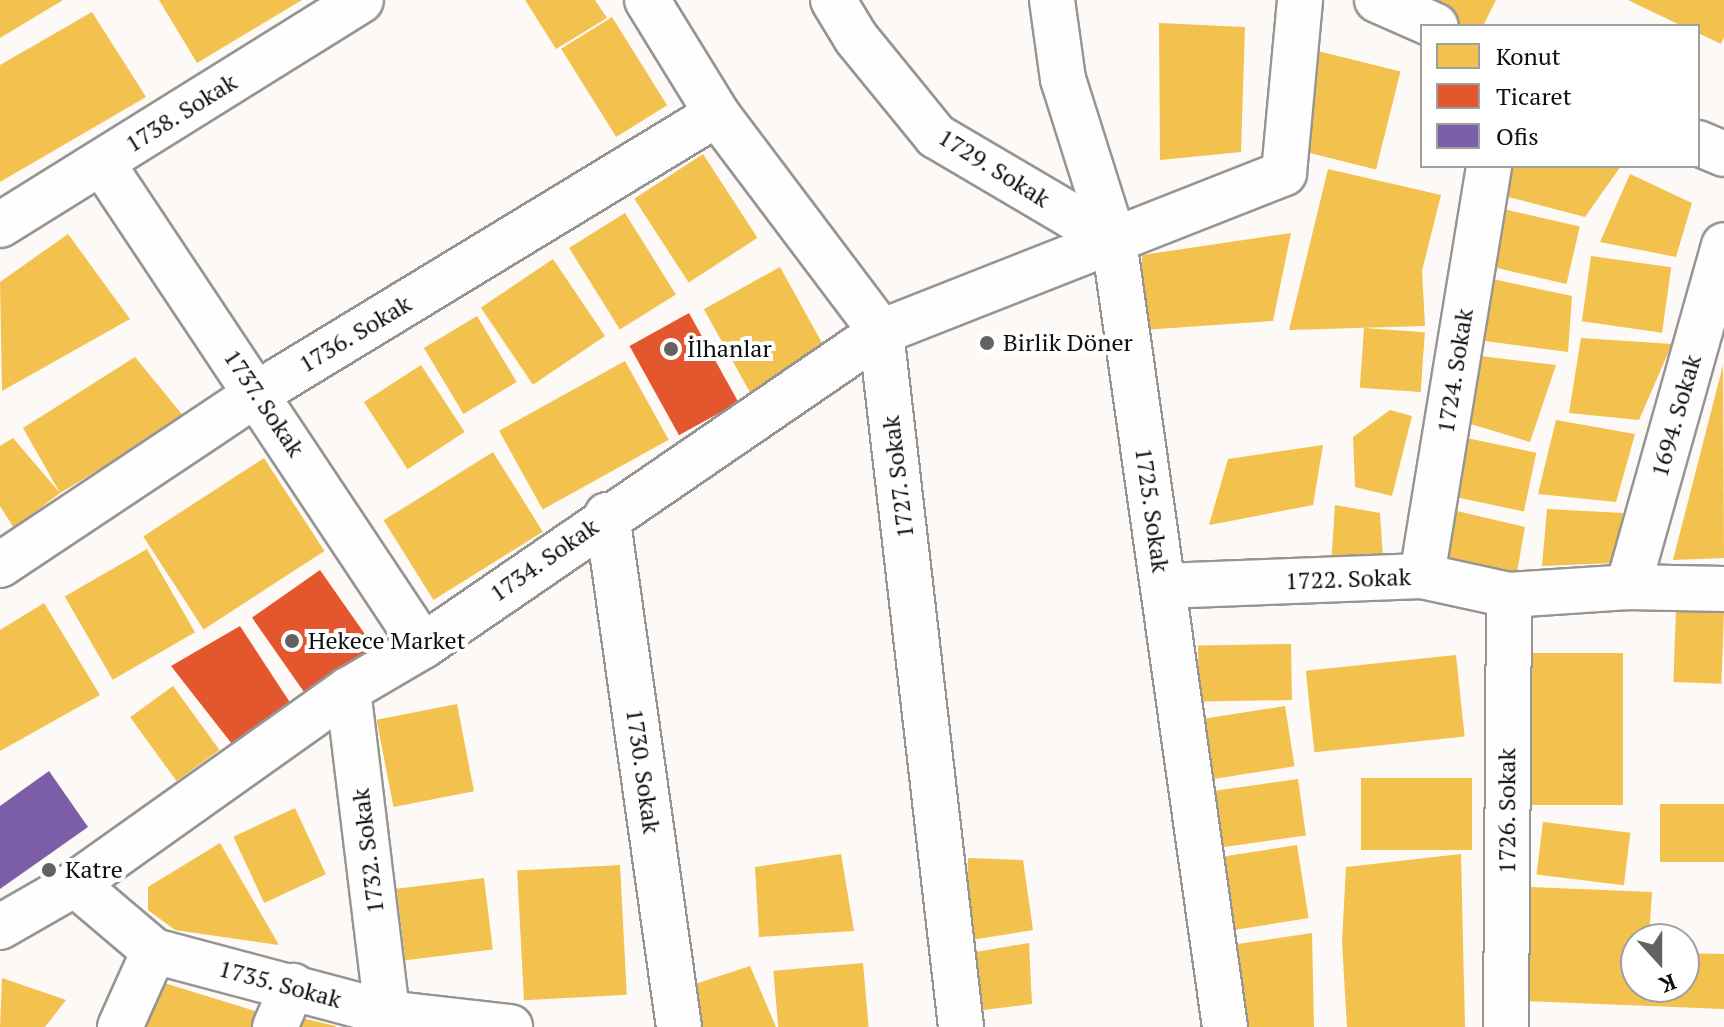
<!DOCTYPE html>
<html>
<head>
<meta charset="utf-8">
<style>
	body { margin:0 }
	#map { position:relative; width:1724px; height:1027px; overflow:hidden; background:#fcf9f6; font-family:"PT Serif",serif }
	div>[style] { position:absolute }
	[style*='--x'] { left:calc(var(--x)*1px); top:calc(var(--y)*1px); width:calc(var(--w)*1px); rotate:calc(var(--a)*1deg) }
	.homes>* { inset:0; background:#f2c14e; transform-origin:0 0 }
	.shops>* { inset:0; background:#e4572e; transform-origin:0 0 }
	.offices>* { inset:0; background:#7b5ea7 }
	.roads { filter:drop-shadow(2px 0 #969594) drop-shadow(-2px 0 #969594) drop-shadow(0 2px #969594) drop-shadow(0 -2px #969594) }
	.minor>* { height:44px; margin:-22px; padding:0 22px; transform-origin:22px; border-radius:22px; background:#fffefe }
	.dots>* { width:22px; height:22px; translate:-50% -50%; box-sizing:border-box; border:4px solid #fff; border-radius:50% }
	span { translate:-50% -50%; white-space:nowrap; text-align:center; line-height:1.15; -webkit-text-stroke:8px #fff; paint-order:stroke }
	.street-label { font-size:24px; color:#101010 }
	.poi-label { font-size:24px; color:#101010 }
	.left { translate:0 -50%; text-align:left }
	.legend { position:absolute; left:1420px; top:24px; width:280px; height:144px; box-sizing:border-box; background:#fff; border:2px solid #9f9f9f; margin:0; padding:10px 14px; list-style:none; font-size:24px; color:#101010 }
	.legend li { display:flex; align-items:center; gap:16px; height:40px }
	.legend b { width:40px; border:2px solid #9f9f9f }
	.north { position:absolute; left:1620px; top:923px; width:80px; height:80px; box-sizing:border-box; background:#fff; border:2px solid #9f9f9f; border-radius:50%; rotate:159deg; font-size:22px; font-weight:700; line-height:32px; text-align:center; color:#101010 }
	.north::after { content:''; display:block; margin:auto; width:28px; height:36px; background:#636260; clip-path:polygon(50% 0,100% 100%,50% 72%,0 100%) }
</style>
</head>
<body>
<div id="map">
	<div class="homes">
		<div style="clip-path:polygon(0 0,63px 0,0 38px)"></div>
		<div style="clip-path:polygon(159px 0,302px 0,197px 63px)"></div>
		<div style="clip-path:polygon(525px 0,595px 0,607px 18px,556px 49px)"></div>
		<div style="clip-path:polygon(1408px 0,1496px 0,1483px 26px,1459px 26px)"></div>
		<div style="clip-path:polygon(1628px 0,1724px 0,1724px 37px,1721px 44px,1698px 33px,1698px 26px,1682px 26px)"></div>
		<div style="clip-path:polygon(92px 12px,146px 97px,0 182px,0 65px)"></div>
		<div style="left:612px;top:17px;width:104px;height:60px;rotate:58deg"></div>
		<div style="clip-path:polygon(1159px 23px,1245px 27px,1241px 152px,1160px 160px)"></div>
		<div style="left:1318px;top:51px;width:85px;height:101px;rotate:14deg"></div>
		<div style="left:703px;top:154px;width:100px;height:82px;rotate:57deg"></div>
		<div style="clip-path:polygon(1502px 166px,1621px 166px,1585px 217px,1497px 194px)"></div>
		<div style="clip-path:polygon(1328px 169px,1441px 195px,1422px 271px,1425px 326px,1289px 330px)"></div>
		<div style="clip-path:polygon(1630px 174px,1692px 203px,1676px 257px,1600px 242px)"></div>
		<div style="left:1495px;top:207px;width:87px;height:59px;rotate:13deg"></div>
		<div style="left:625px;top:213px;width:96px;height:66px;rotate:58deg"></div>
		<div style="clip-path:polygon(1291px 233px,1273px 321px,1143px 330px,1142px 255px)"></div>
		<div style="clip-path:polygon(68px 234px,130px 319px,2px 391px,0 282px)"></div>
		<div style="left:1591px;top:256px;width:81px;height:66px;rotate:8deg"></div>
		<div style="left:553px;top:259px;width:93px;height:87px;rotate:56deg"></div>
		<div style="left:780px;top:267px;width:96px;height:87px;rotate:61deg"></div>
		<div style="clip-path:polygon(1488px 278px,1572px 296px,1568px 352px,1485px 341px)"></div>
		<div style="left:477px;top:316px;width:77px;height:62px;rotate:59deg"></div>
		<div style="left:1364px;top:328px;width:61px;height:60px;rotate:4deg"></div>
		<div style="clip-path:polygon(1581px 338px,1672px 344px,1639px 420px,1569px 413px)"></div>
		<div style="clip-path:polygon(1480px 356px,1556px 365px,1530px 442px,1464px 422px)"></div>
		<div style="clip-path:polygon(135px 357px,185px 418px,60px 493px,14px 528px,0 506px,0 446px,13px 438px,60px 493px,23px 428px)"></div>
		<div style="left:625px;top:361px;width:90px;height:144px;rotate:61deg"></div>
		<div style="left:421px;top:365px;width:80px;height:68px;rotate:57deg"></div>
		<div style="clip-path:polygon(1723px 365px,1724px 558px,1673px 560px)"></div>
		<div style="clip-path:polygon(1390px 410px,1412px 416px,1392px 496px,1355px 487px,1353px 437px)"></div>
		<div style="clip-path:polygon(1556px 420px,1635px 434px,1616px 502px,1538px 494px)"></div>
		<div style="left:1462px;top:437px;width:76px;height:60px;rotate:12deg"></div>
		<div style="clip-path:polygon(1323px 445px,1313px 505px,1209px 525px,1228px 459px)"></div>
		<div style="left:493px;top:452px;width:94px;height:129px;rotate:58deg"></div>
		<div style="left:264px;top:458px;width:111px;height:144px;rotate:57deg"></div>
		<div style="clip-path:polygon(1335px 505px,1380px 513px,1383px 559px,1331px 566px)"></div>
		<div style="clip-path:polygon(1444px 508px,1525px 527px,1517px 572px,1436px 563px)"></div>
		<div style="clip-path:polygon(1547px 509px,1623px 513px,1615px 563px,1542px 566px)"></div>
		<div style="left:147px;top:549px;width:96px;height:95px;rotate:60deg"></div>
		<div style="clip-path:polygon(44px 603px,100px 695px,0 751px,0 630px)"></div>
		<div style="left:1676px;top:609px;width:48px;height:73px;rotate:2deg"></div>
		<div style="left:1291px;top:644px;width:56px;height:93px;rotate:89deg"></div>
		<div style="left:1526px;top:653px;width:97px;height:152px"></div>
		<div style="left:1456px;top:655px;width:82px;height:151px;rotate:84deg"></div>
		<div style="left:173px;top:686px;width:79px;height:53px;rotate:54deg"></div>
		<div style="left:457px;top:704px;width:89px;height:82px;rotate:79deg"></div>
		<div style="left:1285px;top:706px;width:61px;height:87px;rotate:81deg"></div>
		<div style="left:1361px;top:778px;width:111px;height:72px"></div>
		<div style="left:1298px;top:779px;width:57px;height:95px;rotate:82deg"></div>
		<div style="left:1724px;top:804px;width:58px;height:64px;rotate:90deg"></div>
		<div style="left:295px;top:808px;width:73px;height:68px;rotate:65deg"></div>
		<div style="left:1543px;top:822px;width:88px;height:53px;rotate:7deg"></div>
		<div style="clip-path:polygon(220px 843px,279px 945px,175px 930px,148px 910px,148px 887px)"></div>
		<div style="left:1297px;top:845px;width:74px;height:87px;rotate:81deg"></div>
		<div style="clip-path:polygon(841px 854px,854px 931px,759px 937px,755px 867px)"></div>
		<div style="clip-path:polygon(1461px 854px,1465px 1027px,1347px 1027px,1342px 942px,1346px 867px)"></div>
		<div style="clip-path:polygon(968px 858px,1023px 860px,1033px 930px,965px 941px)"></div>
		<div style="left:620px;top:865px;width:130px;height:103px;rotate:87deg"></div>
		<div style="left:484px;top:878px;width:72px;height:88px;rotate:83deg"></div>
		<div style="clip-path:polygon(1530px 887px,1652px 892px,1649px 939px,1636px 939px,1636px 987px,1684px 987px,1684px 953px,1724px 954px,1724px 1009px,1525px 1001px)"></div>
		<div style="clip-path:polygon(1312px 933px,1314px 1027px,1241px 1027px,1231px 945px)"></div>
		<div style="clip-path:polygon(1029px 943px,1032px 1004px,975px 1011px,976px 952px)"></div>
		<div style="left:863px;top:963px;width:64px;height:90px;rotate:85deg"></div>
		<div style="clip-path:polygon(750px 966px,776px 1027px,698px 1027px,692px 985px)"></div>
		<div style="clip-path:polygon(2px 978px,66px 1000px,45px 1027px,0 1027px)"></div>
		<div style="clip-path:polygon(161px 982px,262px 1013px,255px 1027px,143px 1027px)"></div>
		<div style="clip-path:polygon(297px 1017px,336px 1026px,336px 1027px,293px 1027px)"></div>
	</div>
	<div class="shops">
		<div style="left:689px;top:313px;width:102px;height:68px;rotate:61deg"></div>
		<div style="left:320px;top:570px;width:98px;height:83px;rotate:55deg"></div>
		<div style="clip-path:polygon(240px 626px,291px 704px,232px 744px,171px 666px)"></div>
	</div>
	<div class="offices">
		<div style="clip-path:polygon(49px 771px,88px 827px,0 889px,0 806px)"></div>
	</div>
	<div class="roads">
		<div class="minor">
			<div style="--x:647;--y:0;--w:134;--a:58.4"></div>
			<div style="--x:717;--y:114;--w:273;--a:53"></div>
			<div style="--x:881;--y:332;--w:700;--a:83.43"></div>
			<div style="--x:833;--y:0;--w:44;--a:58.8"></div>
			<div style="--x:856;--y:38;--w:127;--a:50.8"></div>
			<div style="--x:936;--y:136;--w:207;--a:30.5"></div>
			<div style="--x:1052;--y:0;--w:80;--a:82.1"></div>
			<div style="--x:1063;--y:79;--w:170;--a:72.5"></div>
			<div style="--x:1114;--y:241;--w:794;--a:81.96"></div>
			<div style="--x:1377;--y:0;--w:64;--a:23.8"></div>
			<div style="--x:1698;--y:143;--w:28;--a:23"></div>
			<div style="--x:102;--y:163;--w:580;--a:56.39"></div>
			<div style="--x:0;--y:225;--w:425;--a:-31.9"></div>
			<div style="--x:607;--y:515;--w:517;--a:82"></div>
			<div style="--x:0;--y:565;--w:310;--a:-33.7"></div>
			<div style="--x:258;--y:393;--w:537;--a:-31.29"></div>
			<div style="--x:1422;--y:576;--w:415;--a:-80.7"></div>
			<div style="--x:1163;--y:586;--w:259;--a:-2.2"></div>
			<div style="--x:1422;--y:576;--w:89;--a:12.3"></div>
			<div style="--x:1509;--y:595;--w:119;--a:-3.8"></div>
			<div style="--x:1628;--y:587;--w:96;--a:1.2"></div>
			<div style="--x:1628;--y:587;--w:355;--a:-74.3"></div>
			<div style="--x:348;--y:690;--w:325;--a:83.1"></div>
			<div style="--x:75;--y:884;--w:104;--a:40.3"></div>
			<div style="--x:154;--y:951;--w:241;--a:14.9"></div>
			<div style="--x:387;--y:1013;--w:124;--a:6.5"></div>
			<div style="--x:0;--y:927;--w:86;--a:-29.8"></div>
			<div style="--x:75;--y:884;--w:335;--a:-35.4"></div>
			<div style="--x:348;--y:690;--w:87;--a:-30.4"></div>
			<div style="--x:423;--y:646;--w:555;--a:-34.43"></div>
			<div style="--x:881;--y:332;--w:433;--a:-21.5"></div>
			<div style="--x:1284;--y:173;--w:174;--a:-84.7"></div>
			<div style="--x:120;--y:1027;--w:83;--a:-65.9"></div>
			<div style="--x:275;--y:1027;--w:45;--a:-66.3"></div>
			<div style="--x:1506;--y:1027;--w:432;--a:-89.6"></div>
		</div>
	</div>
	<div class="dots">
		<div style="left:987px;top:343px;background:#636260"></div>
		<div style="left:671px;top:349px;background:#636260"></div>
		<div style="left:292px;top:641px;background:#636260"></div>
		<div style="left:49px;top:870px;background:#636260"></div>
	</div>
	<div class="street-label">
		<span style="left:181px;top:113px;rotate:-32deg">1738. Sokak</span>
		<span style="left:994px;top:168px;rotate:32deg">1729. Sokak</span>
		<span style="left:355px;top:334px;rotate:-31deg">1736. Sokak</span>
		<span style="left:1455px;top:371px;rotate:-81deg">1724. Sokak</span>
		<span style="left:264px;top:403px;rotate:56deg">1737. Sokak</span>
		<span style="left:1676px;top:416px;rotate:-74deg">1694. Sokak</span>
		<span style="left:898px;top:477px;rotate:-97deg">1727. Sokak</span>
		<span style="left:1152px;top:510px;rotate:82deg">1725. Sokak</span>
		<span style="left:544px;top:560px;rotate:-35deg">1734. Sokak</span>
		<span style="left:1348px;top:579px;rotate:-2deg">1722. Sokak</span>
		<span style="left:643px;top:771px;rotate:82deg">1730. Sokak</span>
		<span style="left:1507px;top:811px;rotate:-90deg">1726. Sokak</span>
		<span style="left:368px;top:851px;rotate:-97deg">1732. Sokak</span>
		<span style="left:280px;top:984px;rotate:15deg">1735. Sokak</span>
	</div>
	<div class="poi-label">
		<span class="left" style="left:1003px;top:343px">Birlik Döner</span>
		<span class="left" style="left:687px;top:349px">İlhanlar</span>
		<span class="left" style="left:308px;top:641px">Hekece Market</span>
		<span class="left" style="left:65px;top:870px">Katre</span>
	</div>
	<ul class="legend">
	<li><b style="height:22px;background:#f2c14e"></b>Konut</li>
	<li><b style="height:22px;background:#e4572e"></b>Ticaret</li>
	<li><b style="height:22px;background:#7b5ea7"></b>Ofis</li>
	</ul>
	<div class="north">K</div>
</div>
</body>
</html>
